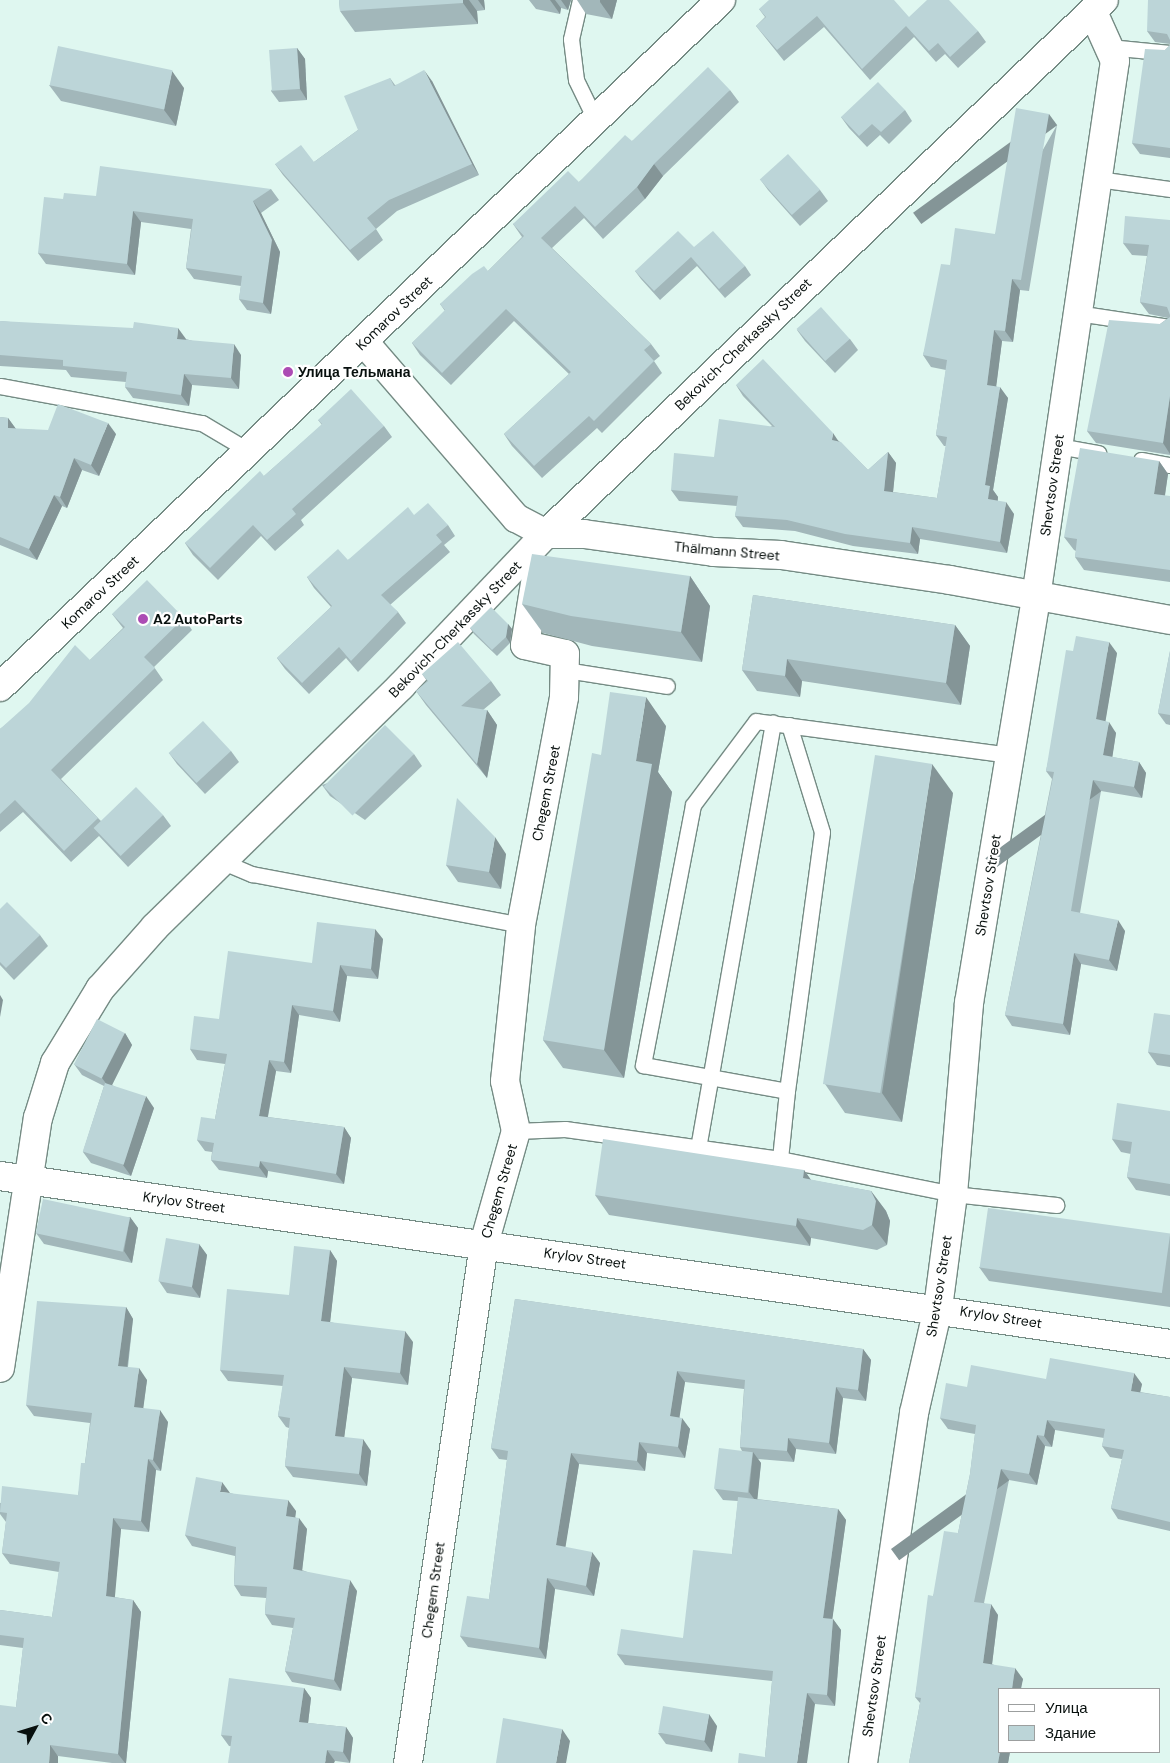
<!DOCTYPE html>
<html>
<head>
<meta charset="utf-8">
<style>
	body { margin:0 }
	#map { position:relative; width:1170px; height:1763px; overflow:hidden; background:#dff7f0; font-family:"DM Sans",sans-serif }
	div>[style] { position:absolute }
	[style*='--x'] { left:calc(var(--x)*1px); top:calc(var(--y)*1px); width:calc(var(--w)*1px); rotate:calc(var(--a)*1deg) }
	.roads { filter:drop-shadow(1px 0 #758b84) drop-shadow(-1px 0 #758b84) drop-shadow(0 1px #758b84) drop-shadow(0 -1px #758b84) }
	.service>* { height:15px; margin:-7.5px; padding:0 7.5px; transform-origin:7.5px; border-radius:7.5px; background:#fff }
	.minor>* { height:28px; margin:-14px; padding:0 14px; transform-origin:14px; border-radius:14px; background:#fff }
	.secondary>* { height:28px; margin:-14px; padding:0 14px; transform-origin:14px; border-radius:14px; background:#fff }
	.wall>* { inset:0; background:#a2b7ba }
	.shaded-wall>* { inset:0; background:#849597; transform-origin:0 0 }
	.building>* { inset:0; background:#bcd5d8; transform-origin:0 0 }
	.dots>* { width:14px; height:14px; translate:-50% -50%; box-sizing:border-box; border:2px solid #fff; border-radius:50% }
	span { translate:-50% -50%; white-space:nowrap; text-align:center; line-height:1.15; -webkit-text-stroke:4.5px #fff; paint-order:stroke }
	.street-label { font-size:14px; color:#08100e }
	.poi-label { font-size:14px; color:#08100e; font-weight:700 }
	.left { translate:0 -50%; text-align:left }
	.legend { position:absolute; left:998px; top:1688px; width:162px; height:65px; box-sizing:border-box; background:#fff; border:1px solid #9c9f9f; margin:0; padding:6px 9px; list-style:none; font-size:15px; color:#08100e }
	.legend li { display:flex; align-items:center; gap:10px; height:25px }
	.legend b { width:25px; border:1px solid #9c9f9f }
	.north { position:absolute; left:10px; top:1703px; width:50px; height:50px; -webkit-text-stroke:4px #fff; paint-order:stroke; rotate:51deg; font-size:14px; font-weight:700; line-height:20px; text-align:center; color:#08100e }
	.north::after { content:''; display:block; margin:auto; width:18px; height:22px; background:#08100e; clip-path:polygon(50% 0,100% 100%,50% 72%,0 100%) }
</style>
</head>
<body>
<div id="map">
	<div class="roads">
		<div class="service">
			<div style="--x:580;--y:0;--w:40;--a:103"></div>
			<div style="--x:571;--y:39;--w:41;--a:83"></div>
			<div style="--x:576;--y:80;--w:43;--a:64"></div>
			<div style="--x:1109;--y:47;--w:61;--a:5.6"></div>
			<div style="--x:1098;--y:179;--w:73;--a:7.9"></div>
			<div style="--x:1077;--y:313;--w:94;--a:8.6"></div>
			<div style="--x:0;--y:386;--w:205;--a:10.4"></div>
			<div style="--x:202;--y:423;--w:55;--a:30.8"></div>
			<div style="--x:1058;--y:446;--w:41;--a:9.9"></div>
			<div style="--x:1141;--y:460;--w:29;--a:10"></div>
			<div style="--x:566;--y:670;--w:102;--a:9"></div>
			<div style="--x:1010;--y:755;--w:256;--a:-172.4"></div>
			<div style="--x:756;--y:721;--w:105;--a:126.9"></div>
			<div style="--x:693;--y:805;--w:265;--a:100.9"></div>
			<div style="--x:643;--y:1065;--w:146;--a:10.2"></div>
			<div style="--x:787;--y:1091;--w:68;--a:95.9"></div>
			<div style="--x:780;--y:1159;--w:177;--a:11.4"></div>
			<div style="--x:953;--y:1194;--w:104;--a:6.1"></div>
			<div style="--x:221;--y:861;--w:34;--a:23"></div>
			<div style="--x:252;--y:874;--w:274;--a:10.7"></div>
			<div style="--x:787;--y:1091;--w:261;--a:-82.3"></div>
			<div style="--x:822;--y:832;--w:112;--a:-107.1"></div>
			<div style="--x:516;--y:1131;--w:49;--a:-2.3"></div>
			<div style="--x:565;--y:1129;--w:217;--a:7.9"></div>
			<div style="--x:698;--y:1148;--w:432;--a:-80"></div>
		</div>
		<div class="minor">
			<div style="--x:364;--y:342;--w:233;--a:49.2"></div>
			<div style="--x:516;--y:518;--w:34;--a:28"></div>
			<div style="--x:546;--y:534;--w:38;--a:0"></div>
			<div style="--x:584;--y:534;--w:131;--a:7.9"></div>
			<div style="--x:714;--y:552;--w:67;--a:2.6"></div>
			<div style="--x:781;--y:555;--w:171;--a:8.4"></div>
			<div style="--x:950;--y:580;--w:224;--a:10.3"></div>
			<div style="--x:0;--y:1176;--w:1182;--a:8.17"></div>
			<div style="--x:0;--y:1368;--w:253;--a:-81.4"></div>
			<div style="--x:38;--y:1118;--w:58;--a:-72.8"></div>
			<div style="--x:55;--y:1063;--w:87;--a:-58.7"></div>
			<div style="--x:100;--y:989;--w:83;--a:-48.4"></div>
			<div style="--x:155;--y:927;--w:344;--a:-44.4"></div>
			<div style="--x:401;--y:686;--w:210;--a:-46.4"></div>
			<div style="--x:546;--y:534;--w:772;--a:-43.74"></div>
			<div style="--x:408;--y:1763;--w:525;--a:-81.67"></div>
			<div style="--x:484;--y:1244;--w:117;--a:-74.2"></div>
			<div style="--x:516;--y:1131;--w:51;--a:-102.4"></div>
			<div style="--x:505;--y:1081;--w:157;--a:-84.1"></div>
			<div style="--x:521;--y:925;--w:232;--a:-79.3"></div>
			<div style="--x:564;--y:697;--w:43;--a:-88.7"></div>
			<div style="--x:565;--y:654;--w:41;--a:-167.3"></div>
			<div style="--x:525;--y:645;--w:69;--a:-80.8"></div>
			<div style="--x:863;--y:1763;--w:354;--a:-81.7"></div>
			<div style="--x:914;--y:1413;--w:108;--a:-77.1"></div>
			<div style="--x:938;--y:1308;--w:115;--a:-82.5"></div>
			<div style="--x:953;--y:1194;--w:192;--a:-85.2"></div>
			<div style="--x:969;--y:1003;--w:411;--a:-80.6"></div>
			<div style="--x:1036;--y:597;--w:542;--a:-81.62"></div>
			<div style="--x:1115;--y:61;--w:54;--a:-114.2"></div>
		</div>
		<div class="secondary">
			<div style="--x:0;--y:687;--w:996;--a:-43.62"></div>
		</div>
	</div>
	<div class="wall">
		<div style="clip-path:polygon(339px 0,484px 0,485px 10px,477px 11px,478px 24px,355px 32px,340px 11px)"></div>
		<div style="clip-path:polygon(529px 0,571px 0,568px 10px,561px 8px,560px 14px,536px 9px)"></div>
		<div style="clip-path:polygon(577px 0,617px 0,612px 19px,586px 14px)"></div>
		<div style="clip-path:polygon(1170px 0,1170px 44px,1155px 42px,1147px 31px)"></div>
		<div style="clip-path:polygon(759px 9px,909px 17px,978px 31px,986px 42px,958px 68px,945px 54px,936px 62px,914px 37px,870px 80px,824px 27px,784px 61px,756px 26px,765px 17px)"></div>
		<div style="clip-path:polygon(1170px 45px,1170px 158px,1140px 154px,1132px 143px,1165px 50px)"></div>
		<div style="clip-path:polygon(297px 48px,305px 59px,307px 100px,279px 102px,271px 91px)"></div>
		<div style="clip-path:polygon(390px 78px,395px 85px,432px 81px,479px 175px,397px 211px,376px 229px,383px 240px,358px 261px,283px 175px,275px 164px,314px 162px,358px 130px)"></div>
		<div style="clip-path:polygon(49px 85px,184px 88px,176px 126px,61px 101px)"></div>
		<div style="clip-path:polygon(730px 90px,739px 102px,663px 176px,645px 199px,603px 239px,584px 218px,552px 248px,651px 344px,660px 356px,654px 361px,662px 373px,602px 433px,597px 428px,542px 478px,512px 446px,504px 434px,569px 374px,514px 321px,451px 385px,420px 355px,412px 343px,445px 311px,440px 304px,488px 271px,522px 237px,513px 224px,579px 182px,632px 141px)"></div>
		<div style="clip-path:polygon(905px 110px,912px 121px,889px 144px,880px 135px,867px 147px,849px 128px,841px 117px)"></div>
		<div style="clip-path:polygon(1057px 125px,1029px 291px,1020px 290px,1013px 342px,1002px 341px,996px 386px,1008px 398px,993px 490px,998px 497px,998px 501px,1014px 514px,1007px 553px,920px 539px,918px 554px,853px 546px,795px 531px,743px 527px,735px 516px,737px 506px,679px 501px,671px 490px,714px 457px,772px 426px,743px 396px,736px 385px,839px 441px,868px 470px,888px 452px,896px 463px,893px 492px,937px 498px,946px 446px,944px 446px,936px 435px,946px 370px,931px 367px,923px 355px,950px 265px,995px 234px)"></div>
		<div style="clip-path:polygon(760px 179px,820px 190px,828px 201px,800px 226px,768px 190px)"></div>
		<div style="clip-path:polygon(271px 189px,279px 200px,261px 213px,280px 252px,271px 314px,247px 310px,239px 299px,241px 286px,194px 279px,186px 268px,191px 229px,141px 222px,135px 275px,46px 264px,38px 253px,63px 199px,96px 196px)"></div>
		<div style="clip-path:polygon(1170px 220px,1170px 455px,1096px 443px,1087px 431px,1160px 324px,1168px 318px,1149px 314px,1140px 302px,1147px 256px,1132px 255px,1123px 243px)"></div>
		<div style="clip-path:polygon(694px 247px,745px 266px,751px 275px,725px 298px,697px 266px,660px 300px,641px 279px,635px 271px)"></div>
		<div style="clip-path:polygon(0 321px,186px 339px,241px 355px,239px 389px,192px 385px,189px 406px,133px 398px,125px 387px,126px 382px,71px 377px,66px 370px,0 366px)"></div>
		<div style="clip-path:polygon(797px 330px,850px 339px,858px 350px,835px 373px,805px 341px)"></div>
		<div style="clip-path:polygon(0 417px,8px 418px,16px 429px,116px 434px,99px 476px,82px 470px,67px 508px,62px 506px,37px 560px,0 545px)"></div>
		<div style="clip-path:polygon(318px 420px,384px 426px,392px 437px,301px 520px,304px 525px,275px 551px,261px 536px,218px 580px,193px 555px,185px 543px,264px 476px,322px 425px)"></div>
		<div style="clip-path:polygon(1159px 461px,1168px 474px,1165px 496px,1170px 496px,1170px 582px,1084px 570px,1075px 557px,1076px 551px,1074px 550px,1064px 537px)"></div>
		<div style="clip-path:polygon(414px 515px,448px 525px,455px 536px,444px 545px,450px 552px,390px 605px,398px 612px,406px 623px,358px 672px,346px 658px,309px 694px,285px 669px,277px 658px,331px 607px,314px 588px,307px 577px,348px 560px)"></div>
		<div style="clip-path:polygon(690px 576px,710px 606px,702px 662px,592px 646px,543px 633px,522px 604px)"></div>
		<div style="clip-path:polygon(753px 595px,955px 625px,970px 646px,961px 705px,802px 681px,800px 697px,757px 691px,742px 670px)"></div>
		<div style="clip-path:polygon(112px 614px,184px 618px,192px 630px,154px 667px,163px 680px,61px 779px,98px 818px,101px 821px,163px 815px,171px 826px,128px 867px,99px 836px,71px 862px,23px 812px,0 832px,0 729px,90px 660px,123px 628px)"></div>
		<div style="clip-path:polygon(508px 624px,512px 629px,510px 643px,497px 656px,474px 634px,470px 628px)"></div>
		<div style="clip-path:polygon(1073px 651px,1117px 653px,1105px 721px,1116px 733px,1112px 757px,1139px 762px,1146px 773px,1142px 798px,1101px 791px,1080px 913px,1125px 931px,1117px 971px,1081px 964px,1070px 1035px,1012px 1026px,1005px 1015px,1052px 779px,1046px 771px)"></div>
		<div style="clip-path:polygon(1170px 651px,1170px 725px,1166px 724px,1158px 713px)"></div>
		<div style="clip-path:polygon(422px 674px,491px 681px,501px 695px,483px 710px,487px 710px,497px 725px,487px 778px,426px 705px,416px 691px,427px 681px)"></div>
		<div style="clip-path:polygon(666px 726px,658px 772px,672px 792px,624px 1078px,563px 1068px,543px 1040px,601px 755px)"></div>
		<div style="clip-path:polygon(231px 751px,239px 762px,205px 794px,177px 764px,169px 753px)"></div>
		<div style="clip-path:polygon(414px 754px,422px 766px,365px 820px,330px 796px,322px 785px)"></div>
		<div style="clip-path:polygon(953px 793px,902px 1122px,845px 1113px,825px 1084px)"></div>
		<div style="clip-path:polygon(506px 854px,501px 889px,458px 882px,446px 865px)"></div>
		<div style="clip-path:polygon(0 909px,40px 935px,48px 946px,14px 980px,0 965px)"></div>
		<div style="clip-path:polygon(383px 939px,378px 979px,347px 976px,340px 1022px,299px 1015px,291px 1073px,276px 1071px,268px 1117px,344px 1127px,351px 1138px,344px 1184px,268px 1171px,267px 1178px,219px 1170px,211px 1160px,212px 1152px,205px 1151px,197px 1140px,215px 1119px,225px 1064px,197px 1060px,190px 1049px,219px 1019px,312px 963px)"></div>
		<div style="clip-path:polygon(1170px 1015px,1170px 1067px,1157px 1065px,1148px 1052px)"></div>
		<div style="clip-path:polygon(125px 1033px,132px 1045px,112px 1085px,154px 1108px,131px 1176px,91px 1163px,83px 1152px,104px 1086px,82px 1075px,74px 1064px)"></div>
		<div style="clip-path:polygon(1170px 1111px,1170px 1196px,1136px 1190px,1127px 1177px,1131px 1154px,1121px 1152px,1112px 1139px)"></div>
		<div style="clip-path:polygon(804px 1170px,811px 1180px,871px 1191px,886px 1211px,890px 1221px,887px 1245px,877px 1250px,811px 1238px,810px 1246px,609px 1215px,595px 1195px)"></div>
		<div style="clip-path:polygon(130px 1217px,138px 1228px,132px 1263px,44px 1244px,36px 1233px)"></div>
		<div style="clip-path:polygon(1170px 1235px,1170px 1307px,989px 1281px,979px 1267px)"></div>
		<div style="clip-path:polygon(199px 1244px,207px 1255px,200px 1298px,167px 1293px,159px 1281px)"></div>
		<div style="clip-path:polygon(330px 1250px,337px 1261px,330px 1322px,413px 1342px,408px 1385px,352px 1378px,344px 1437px,371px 1451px,367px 1486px,293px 1477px,285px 1466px,289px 1428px,286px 1427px,278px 1416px,283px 1386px,228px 1381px,220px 1370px)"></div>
		<div style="clip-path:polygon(515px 1299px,863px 1349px,871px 1360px,866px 1401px,843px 1398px,836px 1454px,796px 1449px,794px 1462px,758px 1459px,761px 1463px,757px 1499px,838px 1509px,846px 1520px,832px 1619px,833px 1619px,841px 1630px,835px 1706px,815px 1704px,765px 1757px,772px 1681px,625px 1665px,617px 1654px,683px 1638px,732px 1554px,738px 1501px,723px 1500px,715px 1489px,742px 1451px,740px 1447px,744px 1389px,685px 1382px,679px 1417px,690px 1429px,685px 1458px,647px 1453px,645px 1471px,579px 1464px,565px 1547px,600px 1563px,594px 1596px,555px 1589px,546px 1659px,468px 1647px,460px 1636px,489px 1599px,507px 1460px,499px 1459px,491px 1448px)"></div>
		<div style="clip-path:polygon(126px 1307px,133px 1319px,128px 1367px,147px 1380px,143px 1408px,168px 1422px,161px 1471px,156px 1470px,149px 1532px,121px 1529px,114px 1597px,133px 1600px,141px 1612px,126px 1763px,112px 1763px,58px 1756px,16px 1707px,23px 1648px,0 1645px,0 1610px,52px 1617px,59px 1572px,10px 1564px,2px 1553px,6px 1522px,0 1514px,0 1503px,78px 1495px,85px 1463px,90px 1423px,34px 1416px,26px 1405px)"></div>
		<div style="clip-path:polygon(1046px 1379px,1142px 1384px,1140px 1392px,1170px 1397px,1170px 1531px,1118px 1519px,1111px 1508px,1122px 1459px,1110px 1457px,1102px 1446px,1104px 1438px,1055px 1430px,1052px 1447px,1045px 1446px,1037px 1485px,1009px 1480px,984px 1603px,998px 1615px,992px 1664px,1023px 1679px,999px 1752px,1010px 1752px,1008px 1763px,909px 1763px,920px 1703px,915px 1697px,933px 1596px,958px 1533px,970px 1474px,975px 1434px,948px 1429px,940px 1418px,967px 1387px)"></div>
		<div style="clip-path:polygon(230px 1493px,296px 1511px,295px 1517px,307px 1529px,302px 1570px,357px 1591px,341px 1691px,292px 1682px,285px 1671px,293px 1628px,272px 1625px,265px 1614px,266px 1598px,241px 1596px,234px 1585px,235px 1556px,192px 1546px,185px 1535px)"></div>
		<div style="clip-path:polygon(304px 1688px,311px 1698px,308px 1723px,346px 1727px,353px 1738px,350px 1763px,229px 1746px,221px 1735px)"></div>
		<div style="clip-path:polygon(717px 1726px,712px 1752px,666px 1744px,658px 1733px)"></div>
	</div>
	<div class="shaded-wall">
		<div style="clip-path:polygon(463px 0,469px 0,477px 11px,478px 24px,463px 3px)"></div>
		<div style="clip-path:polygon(478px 0,484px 0,485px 10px)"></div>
		<div style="clip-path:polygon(550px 0,555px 0,561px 8px,560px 14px)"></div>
		<div style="clip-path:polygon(561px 0,571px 0,568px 10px)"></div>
		<div style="clip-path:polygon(600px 0,617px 0,612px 19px,600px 2px)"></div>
		<div style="clip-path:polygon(297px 48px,305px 59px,307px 100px,300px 89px)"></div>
		<div style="clip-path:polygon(424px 70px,432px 81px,479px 175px,472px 164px)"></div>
		<div style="clip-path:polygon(172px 71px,184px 88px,176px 126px,164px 110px)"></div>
		<div style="left:1049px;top:114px;width:14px;height:168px;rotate:54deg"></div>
		<div style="clip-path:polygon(654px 164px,663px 176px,645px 199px,637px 187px)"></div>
		<div style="clip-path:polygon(253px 201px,261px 213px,280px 252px,271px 314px,263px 303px)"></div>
		<div style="clip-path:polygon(133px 211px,141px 222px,135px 275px,127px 264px)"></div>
		<div style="clip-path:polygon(1012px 279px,1020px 290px,1013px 342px,1005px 331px)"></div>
		<div style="clip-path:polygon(178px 328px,186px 339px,184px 350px,177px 339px)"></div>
		<div style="clip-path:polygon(994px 330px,1002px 341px,995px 396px,987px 385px)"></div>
		<div style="clip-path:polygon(234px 344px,241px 355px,239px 389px,231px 378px)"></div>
		<div style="clip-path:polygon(184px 374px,192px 385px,189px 406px,181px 395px)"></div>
		<div style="clip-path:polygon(1000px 387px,1008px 398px,993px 490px,998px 497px,996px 511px,988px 499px,985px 485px)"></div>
		<div style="clip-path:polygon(1170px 396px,1170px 454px,1163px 443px)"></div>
		<div style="clip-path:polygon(8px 418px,16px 429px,8px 428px)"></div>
		<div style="clip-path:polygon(108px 423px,116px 434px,99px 476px,91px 465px)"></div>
		<div style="clip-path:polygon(833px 433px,841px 445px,832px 440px)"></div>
		<div style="clip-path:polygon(888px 452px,896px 463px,892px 502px,884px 491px)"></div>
		<div style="clip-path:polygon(74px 458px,82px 470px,67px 508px,60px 497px)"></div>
		<div style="clip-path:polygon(1159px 461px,1168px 474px,1163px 507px,1154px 494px)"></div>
		<div style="clip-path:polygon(54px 495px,62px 506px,37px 560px,29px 549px)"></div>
		<div style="clip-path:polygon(1006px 502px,1014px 514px,1007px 553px,1000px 542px)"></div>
		<div style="clip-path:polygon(912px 527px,920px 539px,918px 554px,910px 543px)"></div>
		<div style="clip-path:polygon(690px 576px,710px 606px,702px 662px,681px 632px)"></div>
		<div style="clip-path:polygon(508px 624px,512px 629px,510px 643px,506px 637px)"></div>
		<div style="clip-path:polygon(955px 625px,970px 646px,961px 705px,946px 683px)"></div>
		<div style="clip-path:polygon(1109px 642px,1117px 653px,1104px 730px,1096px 719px)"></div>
		<div style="clip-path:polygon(787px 659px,802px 681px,800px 697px,785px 676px)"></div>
		<div style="clip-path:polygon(646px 697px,666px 726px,658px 772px,672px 792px,624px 1078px,604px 1050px,636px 761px)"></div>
		<div style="clip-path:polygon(487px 710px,497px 725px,487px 778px,477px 764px)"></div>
		<div style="clip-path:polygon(1109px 722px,1116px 733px,1111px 766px,1103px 755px)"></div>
		<div style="clip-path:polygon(1139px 762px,1146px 773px,1142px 798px,1134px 787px)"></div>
		<div style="clip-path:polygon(932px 764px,953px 793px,902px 1122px,882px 1093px)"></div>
		<div style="left:1093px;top:780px;width:14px;height:133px;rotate:54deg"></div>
		<div style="clip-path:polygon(495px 837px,506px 854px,501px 889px,489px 872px)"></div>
		<div style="clip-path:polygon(1118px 920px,1125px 931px,1117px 971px,1109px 960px)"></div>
		<div style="clip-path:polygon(375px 929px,383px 939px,378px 979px,371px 969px)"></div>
		<div style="clip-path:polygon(1074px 953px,1081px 964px,1070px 1035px,1063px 1024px)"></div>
		<div style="clip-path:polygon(340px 965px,347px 976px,340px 1022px,333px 1011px)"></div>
		<div style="clip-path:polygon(0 995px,3px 1000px,0 1017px)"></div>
		<div style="clip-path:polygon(292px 1005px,299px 1015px,291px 1073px,284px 1062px)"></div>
		<div style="clip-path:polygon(125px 1033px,132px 1045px,110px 1089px,102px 1078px)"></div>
		<div style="clip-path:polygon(269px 1060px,276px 1071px,266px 1126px,259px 1116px)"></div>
		<div style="clip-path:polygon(146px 1096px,154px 1108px,131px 1176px,123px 1165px)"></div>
		<div style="clip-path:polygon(344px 1127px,351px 1138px,344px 1184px,336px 1174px)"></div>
		<div style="clip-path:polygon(260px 1161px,268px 1171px,267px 1178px,259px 1167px)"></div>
		<div style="clip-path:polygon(804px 1170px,818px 1190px,803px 1178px)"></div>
		<div style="clip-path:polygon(871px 1191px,886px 1211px,890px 1221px,887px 1245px,872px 1225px)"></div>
		<div style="clip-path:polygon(130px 1217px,138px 1228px,132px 1263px,124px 1251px)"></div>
		<div style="clip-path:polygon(797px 1218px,811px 1238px,810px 1246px,796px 1226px)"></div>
		<div style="clip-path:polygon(199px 1244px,207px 1255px,200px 1298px,192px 1287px)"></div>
		<div style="clip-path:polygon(330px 1250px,337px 1261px,329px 1332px,321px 1321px)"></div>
		<div style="clip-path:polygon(126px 1307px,133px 1319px,126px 1377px,118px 1366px)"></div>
		<div style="clip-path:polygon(405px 1331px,413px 1342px,408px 1385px,400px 1373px)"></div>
		<div style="clip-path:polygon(863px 1349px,871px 1360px,866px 1401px,858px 1390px)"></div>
		<div style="clip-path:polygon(344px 1367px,352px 1378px,343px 1447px,335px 1436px)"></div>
		<div style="clip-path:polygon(139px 1368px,147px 1380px,142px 1418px,134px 1407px)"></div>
		<div style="clip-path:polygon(677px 1371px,685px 1382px,678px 1427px,670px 1416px)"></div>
		<div style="clip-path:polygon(1134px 1373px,1142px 1384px,1138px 1402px,1131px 1391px)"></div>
		<div style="clip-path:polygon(836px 1387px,843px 1398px,836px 1454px,829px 1443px)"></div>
		<div style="clip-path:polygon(160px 1410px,168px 1422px,161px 1471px,153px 1460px)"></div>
		<div style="clip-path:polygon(682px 1418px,690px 1429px,685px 1458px,678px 1447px)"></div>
		<div style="clip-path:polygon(1047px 1420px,1055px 1430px,1052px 1447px,1044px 1436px)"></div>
		<div style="clip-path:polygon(1037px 1435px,1045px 1446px,1037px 1485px,1029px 1474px)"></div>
		<div style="clip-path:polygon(788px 1438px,796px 1449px,794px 1462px,787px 1451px)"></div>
		<div style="clip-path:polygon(363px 1439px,371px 1451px,367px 1486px,359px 1474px)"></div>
		<div style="clip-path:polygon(639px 1442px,647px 1453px,645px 1471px,637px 1461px)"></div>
		<div style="clip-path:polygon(753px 1452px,761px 1463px,757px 1503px,749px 1492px)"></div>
		<div style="clip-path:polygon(571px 1453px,579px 1464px,564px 1556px,556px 1545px)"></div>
		<div style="clip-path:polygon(148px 1459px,156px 1470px,149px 1532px,141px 1521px)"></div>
		<div style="left:1001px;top:1469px;width:14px;height:136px;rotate:54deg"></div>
		<div style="clip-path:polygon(222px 1482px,230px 1493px,220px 1492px)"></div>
		<div style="clip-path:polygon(288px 1500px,296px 1511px,294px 1527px,286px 1516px)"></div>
		<div style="clip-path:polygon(838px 1509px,846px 1520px,831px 1629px,823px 1618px)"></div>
		<div style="clip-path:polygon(113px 1518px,121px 1529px,114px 1607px,106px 1596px)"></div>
		<div style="clip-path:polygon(299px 1518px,307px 1529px,301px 1580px,293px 1569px)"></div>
		<div style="clip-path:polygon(592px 1552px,600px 1563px,594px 1596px,586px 1586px)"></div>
		<div style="clip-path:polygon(547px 1578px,555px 1589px,546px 1659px,539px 1648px)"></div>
		<div style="clip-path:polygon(350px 1580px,357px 1591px,341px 1691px,334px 1680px)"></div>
		<div style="clip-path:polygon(133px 1600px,141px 1612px,126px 1763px,125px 1763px,118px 1754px)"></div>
		<div style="clip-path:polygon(991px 1604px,998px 1615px,991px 1673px,983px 1663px)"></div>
		<div style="clip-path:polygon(833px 1619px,841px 1630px,835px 1706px,827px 1695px)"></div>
		<div style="clip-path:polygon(1015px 1668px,1023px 1679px,1021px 1689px,1012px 1689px)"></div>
		<div style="clip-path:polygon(304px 1688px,311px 1698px,307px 1732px,299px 1722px)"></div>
		<div style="clip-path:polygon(807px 1693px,815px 1704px,807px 1763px,797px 1763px)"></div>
		<div style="clip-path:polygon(709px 1714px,717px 1726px,712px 1752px,704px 1741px)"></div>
		<div style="clip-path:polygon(346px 1727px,353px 1738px,350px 1763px,343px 1752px)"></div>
		<div style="clip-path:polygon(562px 1729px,570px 1741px,566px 1763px,556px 1763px)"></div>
		<div style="clip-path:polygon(50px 1745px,58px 1756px,58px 1763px,49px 1763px)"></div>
		<div style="clip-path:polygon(327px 1750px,335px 1761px,334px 1763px,325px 1763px)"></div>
		<div style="clip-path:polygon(1000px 1752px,1010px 1752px,1008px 1763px,998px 1763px)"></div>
	</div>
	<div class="building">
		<div style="clip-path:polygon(339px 0,463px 0,463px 3px,340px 11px)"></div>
		<div style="clip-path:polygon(769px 0,894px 0,909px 17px,927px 0,949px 0,978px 31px,950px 57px,938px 43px,929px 51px,906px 26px,862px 69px,817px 16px,777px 50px,756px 26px,766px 17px,759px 9px)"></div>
		<div style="clip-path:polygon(1148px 0,1170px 0,1170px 40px,1167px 34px,1147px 31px)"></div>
		<div style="clip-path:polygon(1170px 45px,1170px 148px,1132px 143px,1145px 49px,1165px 50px)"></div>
		<div style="left:58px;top:46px;width:117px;height:40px;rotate:12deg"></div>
		<div style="left:297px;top:48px;width:41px;height:28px;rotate:86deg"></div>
		<div style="clip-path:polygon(708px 67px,730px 90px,654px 164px,637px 187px,595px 227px,575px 206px,541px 238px,651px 344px,644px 350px,654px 361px,594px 421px,589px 416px,534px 466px,504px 434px,571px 372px,506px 309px,442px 373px,412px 343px,445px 310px,440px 304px,472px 274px,484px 266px,488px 271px,524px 236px,513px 224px,568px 171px,579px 182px,625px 135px,632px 141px)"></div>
		<div style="clip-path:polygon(424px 70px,472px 164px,389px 200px,367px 218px,376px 229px,350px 250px,275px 164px,301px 145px,314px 162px,358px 130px,344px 96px,390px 78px,394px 86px)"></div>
		<div style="clip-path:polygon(878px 82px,905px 110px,881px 132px,872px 124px,859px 136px,841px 117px)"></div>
		<div style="clip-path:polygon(1016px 108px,1049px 114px,1021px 280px,1012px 279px,1005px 331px,994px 330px,987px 385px,1000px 387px,985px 485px,990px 486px,988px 499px,1006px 502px,1000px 542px,912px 527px,910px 543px,845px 534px,787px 520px,735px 516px,738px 496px,671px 490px,674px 453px,714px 457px,719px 419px,775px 427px,736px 385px,763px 359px,833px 433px,832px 440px,841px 442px,868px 470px,888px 452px,884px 491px,937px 498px,947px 437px,936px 435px,947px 360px,923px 355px,941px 264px,950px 265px,955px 228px,995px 234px)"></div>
		<div style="left:788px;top:154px;width:48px;height:38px;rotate:48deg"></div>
		<div style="clip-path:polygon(100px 166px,271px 189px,253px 201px,272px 240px,263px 303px,239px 299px,242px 276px,186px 268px,193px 219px,133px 211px,127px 264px,38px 253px,44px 197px,63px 199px,64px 193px,96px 196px)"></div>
		<div style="clip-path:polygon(1125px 216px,1170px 220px,1170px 315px,1167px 307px,1140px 302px,1149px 245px,1123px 243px)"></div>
		<div style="clip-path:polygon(678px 231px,694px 247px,713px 231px,745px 266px,719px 289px,691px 257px,654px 291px,635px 271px)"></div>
		<div style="left:821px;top:307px;width:43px;height:33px;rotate:48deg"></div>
		<div style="clip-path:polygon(1170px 317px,1170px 396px,1163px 443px,1087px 431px,1109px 320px,1160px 324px)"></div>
		<div style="clip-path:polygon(0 321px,133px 328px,134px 322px,178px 328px,177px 339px,234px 344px,231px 378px,184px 374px,181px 395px,125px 387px,127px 372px,63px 366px,63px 360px,0 355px)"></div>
		<div style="clip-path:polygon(351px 389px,384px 426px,292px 509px,296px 514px,267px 540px,253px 525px,210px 568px,185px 543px,260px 471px,264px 476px,322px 424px,318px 420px)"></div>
		<div style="clip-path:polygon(58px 404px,108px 423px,91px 465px,74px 458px,60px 497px,54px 495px,29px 549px,0 537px,0 417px,8px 418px,8px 428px,48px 430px)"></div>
		<div style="clip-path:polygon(1080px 448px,1159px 461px,1154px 494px,1170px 496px,1170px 570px,1075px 557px,1077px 539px,1064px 537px)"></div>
		<div style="clip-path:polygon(428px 503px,448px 525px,436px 535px,442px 542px,381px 595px,398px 612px,351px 661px,339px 647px,302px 683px,277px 658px,332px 606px,307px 577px,338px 549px,348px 560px,408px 507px,414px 515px)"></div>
		<div style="clip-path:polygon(532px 554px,690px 576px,681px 632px,571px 616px,522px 604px)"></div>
		<div style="clip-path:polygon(147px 580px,184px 618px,144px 657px,155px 668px,51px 770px,98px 818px,64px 851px,15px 800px,0 814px,0 729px,29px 703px,75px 645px,90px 660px,125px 627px,112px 614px)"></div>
		<div style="clip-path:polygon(753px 595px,955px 625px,946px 683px,787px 659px,785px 676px,742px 670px)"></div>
		<div style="clip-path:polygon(491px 607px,508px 624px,506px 637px,492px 650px,470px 628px)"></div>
		<div style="clip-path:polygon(1076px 636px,1109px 642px,1096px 719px,1109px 722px,1103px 755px,1139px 762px,1134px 787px,1093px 780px,1071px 911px,1118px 920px,1109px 960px,1074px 953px,1063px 1024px,1005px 1015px,1054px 772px,1046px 771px,1066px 650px,1073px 651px)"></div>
		<div style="clip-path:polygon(458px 642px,491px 681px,461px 706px,487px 710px,477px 764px,416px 691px,428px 681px,422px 674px)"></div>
		<div style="clip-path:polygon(1170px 651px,1170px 715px,1158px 713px)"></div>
		<div style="clip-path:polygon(610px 692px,646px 697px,636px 761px,652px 764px,604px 1050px,543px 1040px,592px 753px,601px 755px)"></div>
		<div style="left:203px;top:721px;width:41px;height:47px;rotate:47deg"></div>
		<div style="left:385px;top:725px;width:41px;height:87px;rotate:45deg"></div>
		<div style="left:875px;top:755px;width:58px;height:333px;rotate:9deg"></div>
		<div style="left:136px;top:787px;width:39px;height:59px;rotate:46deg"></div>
		<div style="clip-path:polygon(457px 798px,495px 837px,489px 872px,446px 865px)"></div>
		<div style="clip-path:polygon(7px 902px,40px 935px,6px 968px,0 962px,0 909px)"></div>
		<div style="clip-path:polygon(317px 922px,375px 929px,371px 969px,340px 965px,333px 1011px,292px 1005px,284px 1062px,269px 1060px,259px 1116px,344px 1127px,336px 1174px,260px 1161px,259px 1167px,211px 1160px,214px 1143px,197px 1140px,201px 1117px,215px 1119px,227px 1054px,190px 1049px,194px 1016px,219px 1019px,228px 951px,312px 963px)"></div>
		<div style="clip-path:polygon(1154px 1013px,1170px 1015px,1170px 1055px,1148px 1052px)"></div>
		<div style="left:97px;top:1019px;width:31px;height:51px;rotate:27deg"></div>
		<div style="left:105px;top:1083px;width:43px;height:72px;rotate:18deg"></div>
		<div style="clip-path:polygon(1117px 1103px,1170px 1111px,1170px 1184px,1127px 1177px,1132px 1142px,1112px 1139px)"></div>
		<div style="clip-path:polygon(603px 1139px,804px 1170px,803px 1178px,871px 1191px,876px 1201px,872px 1225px,863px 1230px,797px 1218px,796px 1226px,595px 1195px)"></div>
		<div style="left:43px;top:1199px;width:89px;height:35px;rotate:12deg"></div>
		<div style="left:988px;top:1208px;width:184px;height:60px;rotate:8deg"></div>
		<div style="left:166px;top:1238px;width:34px;height:44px;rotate:10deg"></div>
		<div style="clip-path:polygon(294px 1246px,330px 1250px,321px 1321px,405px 1331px,400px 1373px,344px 1367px,335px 1436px,363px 1439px,359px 1474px,285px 1466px,290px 1418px,278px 1416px,284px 1375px,220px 1370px,227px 1289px,289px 1295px)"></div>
		<div style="clip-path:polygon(515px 1299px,863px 1349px,858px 1390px,836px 1387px,829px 1443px,788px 1438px,787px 1451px,740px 1447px,745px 1380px,677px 1371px,670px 1416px,682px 1418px,678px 1447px,639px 1442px,637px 1461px,571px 1453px,556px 1545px,592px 1552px,586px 1586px,547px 1578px,539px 1648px,460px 1636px,467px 1596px,489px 1599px,508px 1451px,491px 1448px)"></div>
		<div style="clip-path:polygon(37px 1301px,126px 1307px,118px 1366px,139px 1368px,134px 1407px,160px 1410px,153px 1460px,148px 1459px,141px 1521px,113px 1518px,106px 1596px,133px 1600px,118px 1754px,50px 1745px,49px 1763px,0 1763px,0 1705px,16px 1707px,24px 1638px,0 1635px,0 1610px,52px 1617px,60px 1562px,2px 1553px,7px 1513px,0 1512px,2px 1486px,78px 1495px,81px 1463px,85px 1463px,92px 1413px,26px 1405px)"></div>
		<div style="clip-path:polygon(1050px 1358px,1134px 1373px,1131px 1391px,1170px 1397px,1170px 1522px,1111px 1508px,1124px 1450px,1102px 1446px,1105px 1429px,1047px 1420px,1044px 1436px,1037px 1435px,1029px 1474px,1001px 1469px,974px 1602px,991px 1604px,983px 1663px,1015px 1668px,1012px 1689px,999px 1689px,999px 1752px,1000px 1752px,998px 1763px,909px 1763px,921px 1698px,915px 1697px,928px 1595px,933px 1596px,944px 1531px,958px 1533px,970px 1474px,976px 1425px,940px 1418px,946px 1383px,967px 1387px,971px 1365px,1046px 1379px)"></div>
		<div style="left:719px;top:1448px;width:34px;height:41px;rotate:7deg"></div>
		<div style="clip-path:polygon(196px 1477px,222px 1482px,220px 1492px,288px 1500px,286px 1516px,299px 1518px,293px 1569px,350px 1580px,334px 1680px,285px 1671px,295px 1618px,265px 1614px,267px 1587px,234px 1585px,236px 1547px,185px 1535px)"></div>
		<div style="clip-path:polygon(738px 1497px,838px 1509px,823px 1618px,833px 1619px,827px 1695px,807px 1693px,797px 1763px,738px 1763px,739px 1753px,765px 1757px,773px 1671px,617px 1654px,621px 1629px,683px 1638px,693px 1550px,732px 1554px)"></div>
		<div style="clip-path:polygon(229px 1678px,304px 1688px,299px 1722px,346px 1727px,343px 1752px,327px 1750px,325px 1763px,228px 1763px,232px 1736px,221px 1735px)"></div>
		<div style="left:663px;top:1706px;width:47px;height:27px;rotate:10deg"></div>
		<div style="clip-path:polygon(503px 1718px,562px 1729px,556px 1763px,496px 1763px)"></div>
	</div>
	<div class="dots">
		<div style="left:288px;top:372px;background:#ac4cb4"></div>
		<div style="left:143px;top:619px;background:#ac4cb4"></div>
	</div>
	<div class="street-label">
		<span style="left:394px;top:313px;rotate:-44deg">Komarov Street</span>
		<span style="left:743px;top:344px;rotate:-44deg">Bekovich-Cherkassky Street</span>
		<span style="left:1052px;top:485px;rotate:-82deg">Shevtsov Street</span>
		<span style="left:727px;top:551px;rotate:5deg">Thälmann Street</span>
		<span style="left:100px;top:592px;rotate:-43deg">Komarov Street</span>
		<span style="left:455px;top:629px;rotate:-46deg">Bekovich-Cherkassky Street</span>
		<span style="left:546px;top:793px;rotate:-79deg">Chegem Street</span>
		<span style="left:988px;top:885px;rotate:-81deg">Shevtsov Street</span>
		<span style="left:499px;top:1191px;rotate:-74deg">Chegem Street</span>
		<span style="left:184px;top:1202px;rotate:8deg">Krylov Street</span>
		<span style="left:585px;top:1258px;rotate:8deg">Krylov Street</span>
		<span style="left:939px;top:1286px;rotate:-81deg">Shevtsov Street</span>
		<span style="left:1001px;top:1317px;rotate:9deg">Krylov Street</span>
		<span style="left:433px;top:1590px;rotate:-82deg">Chegem Street</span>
		<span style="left:874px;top:1686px;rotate:-82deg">Shevtsov Street</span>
	</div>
	<div class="poi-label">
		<span class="left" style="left:298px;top:372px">Улица Тельмана</span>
		<span class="left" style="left:153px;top:619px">A2 AutoParts</span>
	</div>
	<ul class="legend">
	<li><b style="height:6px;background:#fff"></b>Улица</li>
	<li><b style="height:14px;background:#bcd5d8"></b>Здание</li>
	</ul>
	<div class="north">С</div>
</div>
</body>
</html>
